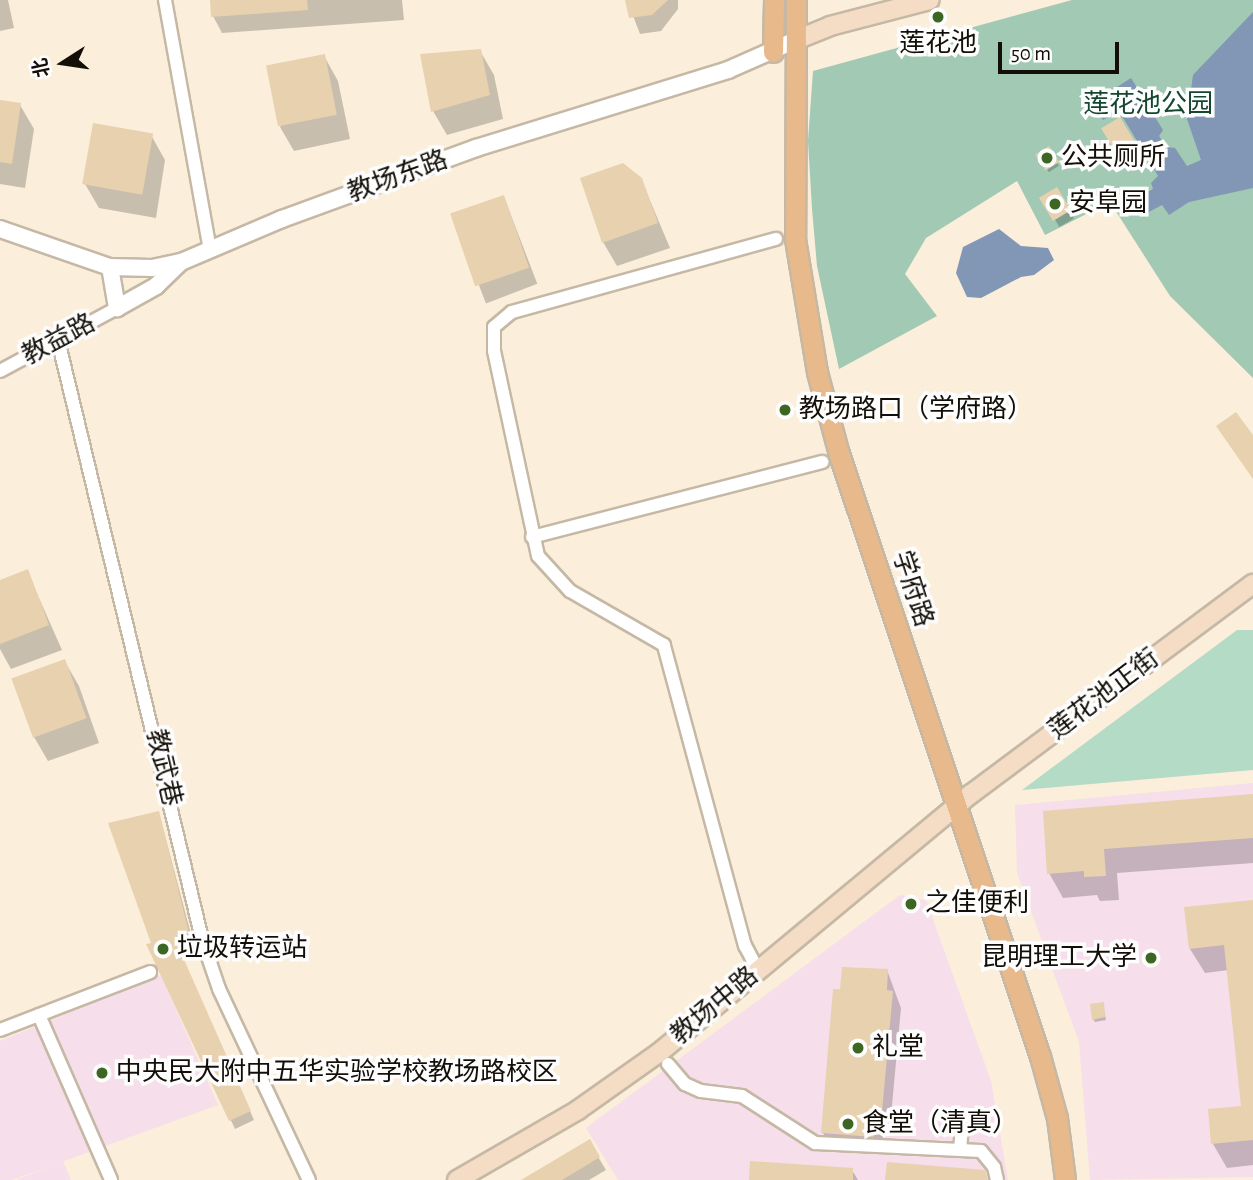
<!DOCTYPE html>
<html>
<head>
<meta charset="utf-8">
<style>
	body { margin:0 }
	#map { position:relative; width:1253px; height:1180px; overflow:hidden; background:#fbeeda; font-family:"Alegreya Sans","Noto Sans SC",sans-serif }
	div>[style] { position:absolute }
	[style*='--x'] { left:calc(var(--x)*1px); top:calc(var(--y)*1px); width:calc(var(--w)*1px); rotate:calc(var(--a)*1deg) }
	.education>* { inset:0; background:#f6deea }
	.green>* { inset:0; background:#b3dbc5 }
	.forest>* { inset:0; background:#a1c9b3 }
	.water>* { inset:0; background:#8296b6 }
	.shadow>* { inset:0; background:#0003; transform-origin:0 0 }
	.building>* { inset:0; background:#e8d1ae; transform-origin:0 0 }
	.roads { filter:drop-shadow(2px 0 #c5b8a5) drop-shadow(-2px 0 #c5b8a5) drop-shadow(0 2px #c5b8a5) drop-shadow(0 -2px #c5b8a5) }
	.minor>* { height:12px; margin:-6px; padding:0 6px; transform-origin:6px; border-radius:6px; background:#fff }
	.tertiary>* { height:16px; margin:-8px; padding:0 8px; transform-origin:8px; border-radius:8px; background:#fff }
	.secondary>* { height:18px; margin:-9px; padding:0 9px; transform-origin:9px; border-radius:9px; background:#f4dcc5 }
	.primary>* { height:19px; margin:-9.5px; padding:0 9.5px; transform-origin:9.5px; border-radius:9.5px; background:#e8b98b }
	.dots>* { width:19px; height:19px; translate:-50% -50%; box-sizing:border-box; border:4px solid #fdfdfd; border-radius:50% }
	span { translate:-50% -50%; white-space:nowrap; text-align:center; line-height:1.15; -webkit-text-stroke:7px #fdfdfd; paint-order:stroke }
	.poi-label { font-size:26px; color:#130f08 }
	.left { translate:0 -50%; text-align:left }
	.right { translate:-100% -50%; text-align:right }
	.park-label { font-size:26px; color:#144630 }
	.street-label { font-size:26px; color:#130f08 }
	.north { position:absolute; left:28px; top:28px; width:70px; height:70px; -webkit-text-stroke:5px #fdfdfd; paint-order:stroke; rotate:258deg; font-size:19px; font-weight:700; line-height:28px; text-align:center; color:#130f08 }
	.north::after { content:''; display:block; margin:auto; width:24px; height:32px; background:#130f08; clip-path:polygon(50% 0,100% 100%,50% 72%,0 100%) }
	.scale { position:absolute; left:998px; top:42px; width:121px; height:32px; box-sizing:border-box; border:4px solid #130f08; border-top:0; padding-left:9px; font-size:21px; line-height:24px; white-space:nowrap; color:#130f08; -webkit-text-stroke:5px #fdfdfd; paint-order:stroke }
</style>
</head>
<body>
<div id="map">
	<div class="education">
		<div style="clip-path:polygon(1253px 783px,1253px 1177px,1090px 1180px,1079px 1042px,1017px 873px,1015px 805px)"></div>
		<div style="clip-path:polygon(900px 895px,926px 900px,991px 1081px,1008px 1180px,618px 1180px,586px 1128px)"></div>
		<div style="clip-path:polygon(161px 975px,218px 1105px,12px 1180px,0 1180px,0 1041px)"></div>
		<div style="clip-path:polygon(63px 1161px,71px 1180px,16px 1180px)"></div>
	</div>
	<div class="green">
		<div style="clip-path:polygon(1237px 630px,1253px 630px,1253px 770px,1022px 790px)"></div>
	</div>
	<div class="forest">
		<div style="clip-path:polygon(1072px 0,1253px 0,1253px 378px,1170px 296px,1110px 202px,1045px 235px,1017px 181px,926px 238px,905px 274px,937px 316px,839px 369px,817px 266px,812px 209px,808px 141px,813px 71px)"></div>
	</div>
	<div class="water">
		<div style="clip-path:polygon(1253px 12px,1253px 188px,1189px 202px,1169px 215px,1162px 205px,1145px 214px,1136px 198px,1153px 189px,1151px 183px,1158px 176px,1119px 111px,1103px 120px,1092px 103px,1131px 78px,1163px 130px,1159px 136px,1166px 147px,1175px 148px,1187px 166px,1201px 160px,1187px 119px,1193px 75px)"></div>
		<div style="clip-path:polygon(999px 229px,1021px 246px,1048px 248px,1054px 260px,1034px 275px,1021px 277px,981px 298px,967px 297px,956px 273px,963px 247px)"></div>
	</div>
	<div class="shadow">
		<div style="clip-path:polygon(0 0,8px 0,14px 28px,0 31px)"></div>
		<div style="clip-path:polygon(212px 0,402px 0,404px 20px,222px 33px,213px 16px)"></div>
		<div style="clip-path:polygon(627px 0,678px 0,678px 9px,661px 31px,640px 34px)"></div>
		<div style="clip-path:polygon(480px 51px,494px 75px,503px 119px,447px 135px,433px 111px)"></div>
		<div style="clip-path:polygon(324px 56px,338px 81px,350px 139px,294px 151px,280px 127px)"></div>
		<div style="clip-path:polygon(0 102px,20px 105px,34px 129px,25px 188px,0 184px)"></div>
		<div style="left:1120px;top:119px;width:31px;height:18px;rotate:61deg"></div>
		<div style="clip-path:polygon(151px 135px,165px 160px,156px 218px,99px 208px,85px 184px)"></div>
		<div style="left:1048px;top:149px;width:20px;height:12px;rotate:57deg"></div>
		<div style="clip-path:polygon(641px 179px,670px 248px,617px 266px,603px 242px)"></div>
		<div style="left:1057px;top:189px;width:34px;height:17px;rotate:60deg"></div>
		<div style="left:504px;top:197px;width:93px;height:55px;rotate:69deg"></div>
		<div style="clip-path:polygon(27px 571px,62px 650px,11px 669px,0 649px,0 582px)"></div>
		<div style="clip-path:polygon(65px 662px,79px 686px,99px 743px,48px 761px,34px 737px)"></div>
		<div style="clip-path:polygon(1253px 796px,1253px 863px,1117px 873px,1119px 900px,1100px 901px,1097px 895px,1063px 898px,1049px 873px,1044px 812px)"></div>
		<div style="clip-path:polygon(159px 813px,193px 942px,177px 946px,254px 1120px,235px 1129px,148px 945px,154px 944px)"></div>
		<div style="clip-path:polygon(1253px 902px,1253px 1165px,1227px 1168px,1213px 1144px,1243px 1107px,1229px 970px,1205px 973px,1190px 949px)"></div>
		<div style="clip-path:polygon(887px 970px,901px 1008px,890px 1127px,884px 1126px,882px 1152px,832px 1148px,823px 1133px,842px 991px)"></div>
		<div style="clip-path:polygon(1103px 1004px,1106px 1020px,1095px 1022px,1093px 1019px)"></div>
		<div style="clip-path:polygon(589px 1142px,606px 1170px,589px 1180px,524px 1180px)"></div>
		<div style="clip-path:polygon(852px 1170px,858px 1180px,751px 1180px)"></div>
	</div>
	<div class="building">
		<div style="clip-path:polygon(210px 0,307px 0,308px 10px,211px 17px)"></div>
		<div style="clip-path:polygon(625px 0,668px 0,652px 15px,629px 18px)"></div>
		<div style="clip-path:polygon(481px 49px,490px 95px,431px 112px,420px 54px)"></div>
		<div style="left:325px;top:54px;width:62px;height:60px;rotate:79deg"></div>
		<div style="clip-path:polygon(0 100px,21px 103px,12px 164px,0 162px)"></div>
		<div style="left:1120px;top:117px;width:29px;height:22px;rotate:59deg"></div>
		<div style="left:93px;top:123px;width:61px;height:62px;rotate:10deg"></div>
		<div style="left:1049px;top:146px;width:19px;height:16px;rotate:58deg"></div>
		<div style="clip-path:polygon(623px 163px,642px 178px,658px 223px,602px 243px,580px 178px)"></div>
		<div style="left:1057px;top:187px;width:27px;height:21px;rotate:59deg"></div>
		<div style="left:504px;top:195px;width:77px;height:57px;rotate:71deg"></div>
		<div style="clip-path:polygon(1236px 412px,1253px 435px,1253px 479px,1216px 426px)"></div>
		<div style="clip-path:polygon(28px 569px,49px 625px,0 644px,0 580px)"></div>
		<div style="left:65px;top:659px;width:63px;height:57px;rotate:70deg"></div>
		<div style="clip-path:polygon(1253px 794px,1253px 838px,1104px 849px,1106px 876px,1084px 877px,1084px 871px,1047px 874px,1043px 811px)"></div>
		<div style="clip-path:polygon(159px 811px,189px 933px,174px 937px,251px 1111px,229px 1121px,146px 944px,151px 943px,108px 823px)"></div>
		<div style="clip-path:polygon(1253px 900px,1253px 1140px,1211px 1144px,1208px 1109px,1241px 1106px,1224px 945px,1189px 949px,1184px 907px)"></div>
		<div style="clip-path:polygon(842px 967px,888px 969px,887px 990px,893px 991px,882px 1112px,876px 1111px,873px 1137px,821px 1133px,833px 989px,840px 989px)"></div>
		<div style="clip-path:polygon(1104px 1002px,1105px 1017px,1092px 1020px,1090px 1004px)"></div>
		<div style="clip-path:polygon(590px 1139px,600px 1157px,562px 1180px,521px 1180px)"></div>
		<div style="clip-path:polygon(750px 1161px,853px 1168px,853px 1180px,749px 1180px)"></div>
		<div style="clip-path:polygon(887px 1162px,985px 1170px,988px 1180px,885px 1180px)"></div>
	</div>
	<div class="roads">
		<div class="minor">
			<div style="--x:165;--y:0;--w:254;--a:79.8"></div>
			<div style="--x:58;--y:340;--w:616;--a:76.48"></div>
			<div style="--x:202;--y:939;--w:53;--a:71.2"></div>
			<div style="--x:219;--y:989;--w:211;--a:64.8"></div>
			<div style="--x:0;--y:371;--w:133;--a:-28.3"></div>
			<div style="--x:532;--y:537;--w:300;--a:-14.5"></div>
			<div style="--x:758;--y:970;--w:27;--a:-118"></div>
			<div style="--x:745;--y:946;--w:312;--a:-105.1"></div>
			<div style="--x:664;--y:645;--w:108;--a:-150.1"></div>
			<div style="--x:570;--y:591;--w:47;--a:-132.4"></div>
			<div style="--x:538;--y:556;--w:210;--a:-102.1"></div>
			<div style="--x:494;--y:351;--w:24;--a:-90"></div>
			<div style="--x:494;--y:327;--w:23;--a:-40"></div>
			<div style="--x:512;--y:312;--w:274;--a:-15.5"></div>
			<div style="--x:39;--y:1015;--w:180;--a:66.4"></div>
			<div style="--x:0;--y:1030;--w:161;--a:-21.1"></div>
			<div style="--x:668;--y:1064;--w:26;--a:50"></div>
			<div style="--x:685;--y:1084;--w:17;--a:24"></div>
			<div style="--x:701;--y:1091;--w:41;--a:7"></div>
			<div style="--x:742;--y:1096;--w:87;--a:32.8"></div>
			<div style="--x:815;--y:1143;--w:166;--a:2.8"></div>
			<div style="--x:981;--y:1151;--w:21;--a:51"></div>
			<div style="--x:994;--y:1167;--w:13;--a:77"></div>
			<div style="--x:960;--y:1150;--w:23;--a:-85"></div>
		</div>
		<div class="tertiary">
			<div style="--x:0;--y:229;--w:116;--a:19.1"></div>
			<div style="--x:110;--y:267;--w:42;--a:1.4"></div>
			<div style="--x:152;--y:268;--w:30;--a:-12"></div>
			<div style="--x:181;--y:262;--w:110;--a:-23.1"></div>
			<div style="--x:282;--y:219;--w:207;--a:-20.1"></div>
			<div style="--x:476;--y:148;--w:264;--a:-17.2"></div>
			<div style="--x:728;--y:70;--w:74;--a:-23.8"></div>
			<div style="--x:110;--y:267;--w:42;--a:80.3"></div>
			<div style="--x:117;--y:308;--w:45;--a:-29.4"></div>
			<div style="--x:156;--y:286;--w:33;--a:-44"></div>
		</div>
		<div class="secondary">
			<div style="--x:796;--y:40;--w:37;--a:-22"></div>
			<div style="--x:830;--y:26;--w:103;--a:-14.6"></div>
			<div style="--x:457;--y:1180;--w:140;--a:-30"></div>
			<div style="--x:578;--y:1110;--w:100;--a:-35.3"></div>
			<div style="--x:660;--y:1052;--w:404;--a:-39.7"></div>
			<div style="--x:971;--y:794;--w:352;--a:-36.7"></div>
		</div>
		<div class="primary">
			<div style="--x:796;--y:0;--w:239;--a:90.2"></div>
			<div style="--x:795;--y:239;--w:135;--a:80.6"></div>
			<div style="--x:817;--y:372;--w:85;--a:75"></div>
			<div style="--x:839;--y:454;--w:635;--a:71.54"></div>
			<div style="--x:1040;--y:1056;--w:64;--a:74.7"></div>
			<div style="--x:1057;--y:1118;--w:63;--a:82.6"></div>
			<div style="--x:773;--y:52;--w:52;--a:-88.9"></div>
		</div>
	</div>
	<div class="dots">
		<div style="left:938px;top:17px;background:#3d6623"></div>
		<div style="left:1047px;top:158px;background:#3d6623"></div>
		<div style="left:1055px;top:204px;background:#3d6623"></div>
		<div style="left:785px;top:410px;background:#3d6623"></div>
		<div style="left:911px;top:904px;background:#3d6623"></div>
		<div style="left:163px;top:949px;background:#3d6623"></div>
		<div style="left:1151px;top:958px;background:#3d6623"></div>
		<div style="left:858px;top:1048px;background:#3d6623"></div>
		<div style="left:102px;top:1073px;background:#3d6623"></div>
		<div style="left:848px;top:1124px;background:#3d6623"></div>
	</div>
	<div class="poi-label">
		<span style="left:938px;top:44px">莲花池</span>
		<span class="left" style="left:1061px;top:158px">公共厕所</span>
		<span class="left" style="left:1069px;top:204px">安阜园</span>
		<span class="left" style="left:799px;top:410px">教场路口（学府路）</span>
		<span class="left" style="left:925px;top:904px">之佳便利</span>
		<span class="left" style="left:177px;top:949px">垃圾转运站</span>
		<span class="right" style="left:1137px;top:958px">昆明理工大学</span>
		<span class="left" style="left:872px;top:1048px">礼堂</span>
		<span class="left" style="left:116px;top:1073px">中央民大附中五华实验学校教场路校区</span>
		<span class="left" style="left:862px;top:1124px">食堂（清真）</span>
	</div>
	<div class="park-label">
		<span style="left:1148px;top:105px">莲花池公园</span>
	</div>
	<div class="street-label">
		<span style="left:398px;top:177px;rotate:-20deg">教场东路</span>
		<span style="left:59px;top:340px;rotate:-28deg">教益路</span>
		<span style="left:912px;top:589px;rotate:72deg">学府路</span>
		<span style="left:1104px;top:695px;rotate:-37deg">莲花池正街</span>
		<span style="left:163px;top:768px;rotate:77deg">教武巷</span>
		<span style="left:715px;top:1006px;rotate:-40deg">教场中路</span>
	</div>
	<div class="north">北</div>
	<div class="scale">50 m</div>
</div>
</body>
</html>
